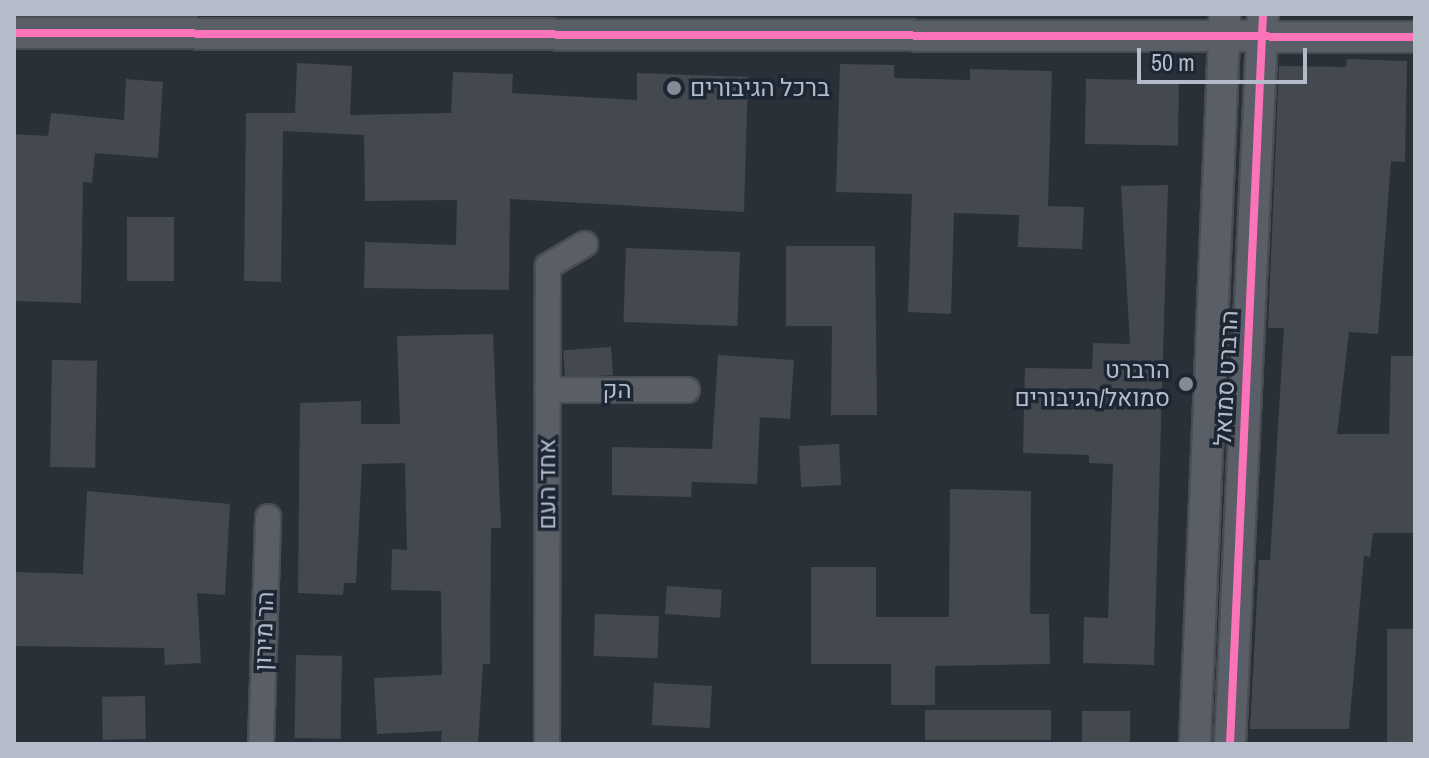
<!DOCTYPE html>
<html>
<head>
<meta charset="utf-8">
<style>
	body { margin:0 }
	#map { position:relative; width:1429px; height:758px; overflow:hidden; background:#2a3038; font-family:"Archivo Narrow",Heebo,sans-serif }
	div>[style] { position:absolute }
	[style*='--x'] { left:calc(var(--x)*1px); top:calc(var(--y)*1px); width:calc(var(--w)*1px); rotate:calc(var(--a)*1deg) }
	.building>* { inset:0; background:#444950; transform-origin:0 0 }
	.roads { filter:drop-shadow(2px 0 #484c53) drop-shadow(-2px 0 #484c53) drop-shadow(0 2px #484c53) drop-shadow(0 -2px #484c53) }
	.minor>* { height:24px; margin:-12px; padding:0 12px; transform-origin:12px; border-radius:12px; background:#5a5e66 }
	.tertiary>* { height:30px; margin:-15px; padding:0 15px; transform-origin:15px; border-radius:15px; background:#5a5e66 }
	.cycleway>* { height:8px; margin:-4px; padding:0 4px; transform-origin:4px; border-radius:4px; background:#fb73b8 }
	.dots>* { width:22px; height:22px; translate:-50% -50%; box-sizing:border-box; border:4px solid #1d2633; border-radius:50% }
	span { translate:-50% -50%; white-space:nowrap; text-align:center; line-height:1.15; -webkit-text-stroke:7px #1d2633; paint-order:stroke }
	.poi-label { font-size:24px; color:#b4bcc9 }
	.left { translate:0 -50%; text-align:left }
	.right { translate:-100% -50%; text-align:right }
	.street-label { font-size:24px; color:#b4bcc9 }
	.frame { position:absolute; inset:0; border:16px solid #b4bcc9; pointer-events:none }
	.scale { position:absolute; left:1137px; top:48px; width:170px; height:36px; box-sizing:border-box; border:4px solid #b4bcc9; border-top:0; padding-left:10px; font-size:24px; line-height:28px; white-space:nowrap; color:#b4bcc9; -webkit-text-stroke:6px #1d2633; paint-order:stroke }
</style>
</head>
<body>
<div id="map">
	<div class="building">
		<div style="clip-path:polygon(1347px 59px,1407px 61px,1405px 162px,1391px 161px,1378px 334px,1349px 332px,1337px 434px,1389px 434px,1391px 356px,1415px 356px,1415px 533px,1373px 533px,1370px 557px,1364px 556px,1349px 729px,1250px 729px,1259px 560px,1270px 560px,1284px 328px,1268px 328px,1279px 66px,1346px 67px)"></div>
		<div style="clip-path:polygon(297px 63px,352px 66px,350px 115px,451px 113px,453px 72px,513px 74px,512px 93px,637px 100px,637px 73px,748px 77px,744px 212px,510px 199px,509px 290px,364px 288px,365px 242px,456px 245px,457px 200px,365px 201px,364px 135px,283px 131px,281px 282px,244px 281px,246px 113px,295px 113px)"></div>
		<div style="clip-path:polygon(840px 64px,894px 65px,894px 78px,970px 80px,970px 69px,1052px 71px,1048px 206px,1084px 207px,1082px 249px,1018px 247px,1019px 215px,954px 213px,951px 314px,908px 312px,912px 194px,836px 192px)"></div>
		<div style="clip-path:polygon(126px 79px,163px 82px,158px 158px,95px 153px,92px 183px,83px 182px,81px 303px,14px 301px,14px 134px,48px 136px,51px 113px,124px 120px)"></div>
		<div style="left:1086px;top:79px;width:93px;height:65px;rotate:1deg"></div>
		<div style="clip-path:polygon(1168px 185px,1154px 665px,1083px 663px,1084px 617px,1108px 618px,1113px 464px,1089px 463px,1089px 455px,1023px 453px,1025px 368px,1092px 369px,1093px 343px,1130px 344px,1121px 186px)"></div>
		<div style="left:127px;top:217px;width:47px;height:64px"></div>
		<div style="clip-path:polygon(786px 246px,875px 246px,877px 415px,831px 415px,832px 326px,786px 326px)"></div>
		<div style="left:626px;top:248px;width:114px;height:74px;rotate:2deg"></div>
		<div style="clip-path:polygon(493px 334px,501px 528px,491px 528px,490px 664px,483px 664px,478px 744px,441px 742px,442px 731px,377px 734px,374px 678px,442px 675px,441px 591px,391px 590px,392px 549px,407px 550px,405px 463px,362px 464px,356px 583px,344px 583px,343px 595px,298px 593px,300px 403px,361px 401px,361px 424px,400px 424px,397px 336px)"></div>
		<div style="left:611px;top:347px;width:28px;height:48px;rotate:86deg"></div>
		<div style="clip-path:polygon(718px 355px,794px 360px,790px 419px,760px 417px,757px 484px,692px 482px,691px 497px,612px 495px,612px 447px,712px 449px)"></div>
		<div style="left:52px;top:360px;width:45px;height:107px;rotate:1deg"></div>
		<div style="left:839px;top:444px;width:41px;height:40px;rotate:87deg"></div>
		<div style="clip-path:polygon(950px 489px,1031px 491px,1030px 614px,1049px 614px,1050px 664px,935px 666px,935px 705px,891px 705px,891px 664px,811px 664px,811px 567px,876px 567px,876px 617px,949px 617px)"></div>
		<div style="clip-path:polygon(87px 491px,230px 504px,225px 595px,197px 593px,201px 663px,165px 665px,164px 648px,14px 646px,14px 572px,83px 574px)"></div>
		<div style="left:667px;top:586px;width:55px;height:28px;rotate:4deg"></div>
		<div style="left:595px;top:614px;width:64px;height:42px;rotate:2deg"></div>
		<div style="left:1415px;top:629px;width:115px;height:28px;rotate:90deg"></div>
		<div style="left:296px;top:655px;width:46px;height:83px;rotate:1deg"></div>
		<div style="left:654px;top:683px;width:58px;height:42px;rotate:3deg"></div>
		<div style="left:145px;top:696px;width:43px;height:43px;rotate:89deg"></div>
		<div style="left:925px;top:710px;width:126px;height:30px"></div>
		<div style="left:1082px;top:711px;width:48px;height:33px"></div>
	</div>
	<div class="roads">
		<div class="minor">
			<div style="--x:547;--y:390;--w:140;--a:0"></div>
			<div style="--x:261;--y:744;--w:227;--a:-88.2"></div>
			<div style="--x:547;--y:744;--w:478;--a:-89.9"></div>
			<div style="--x:548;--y:266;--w:43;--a:-30.7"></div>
		</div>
		<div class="tertiary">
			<div style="--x:14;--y:33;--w:1401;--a:0.16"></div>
			<div style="--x:1195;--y:744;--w:731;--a:-87.65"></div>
			<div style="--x:1230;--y:744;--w:731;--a:-87.41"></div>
		</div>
	</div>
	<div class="cycleway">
		<div style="--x:14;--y:33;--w:1401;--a:0.16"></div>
		<div style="--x:1230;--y:744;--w:731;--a:-87.41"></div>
	</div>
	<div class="dots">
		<div style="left:674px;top:88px;background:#848b96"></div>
		<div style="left:1186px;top:384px;background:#848b96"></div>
	</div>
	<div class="poi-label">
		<span class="left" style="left:690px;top:88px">ברכל הגיבורים</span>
		<span class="right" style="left:1170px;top:384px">הרברט<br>סמואל/הגיבורים</span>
	</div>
	<div class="street-label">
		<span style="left:1226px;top:378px;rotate:-87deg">הרברט סמואל</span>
		<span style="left:617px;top:390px">הק</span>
		<span style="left:547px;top:484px;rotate:-90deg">אחד העם</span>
		<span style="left:264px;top:631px;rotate:-88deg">הר מירון</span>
	</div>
	<div class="frame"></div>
	<div class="scale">50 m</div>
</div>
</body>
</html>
